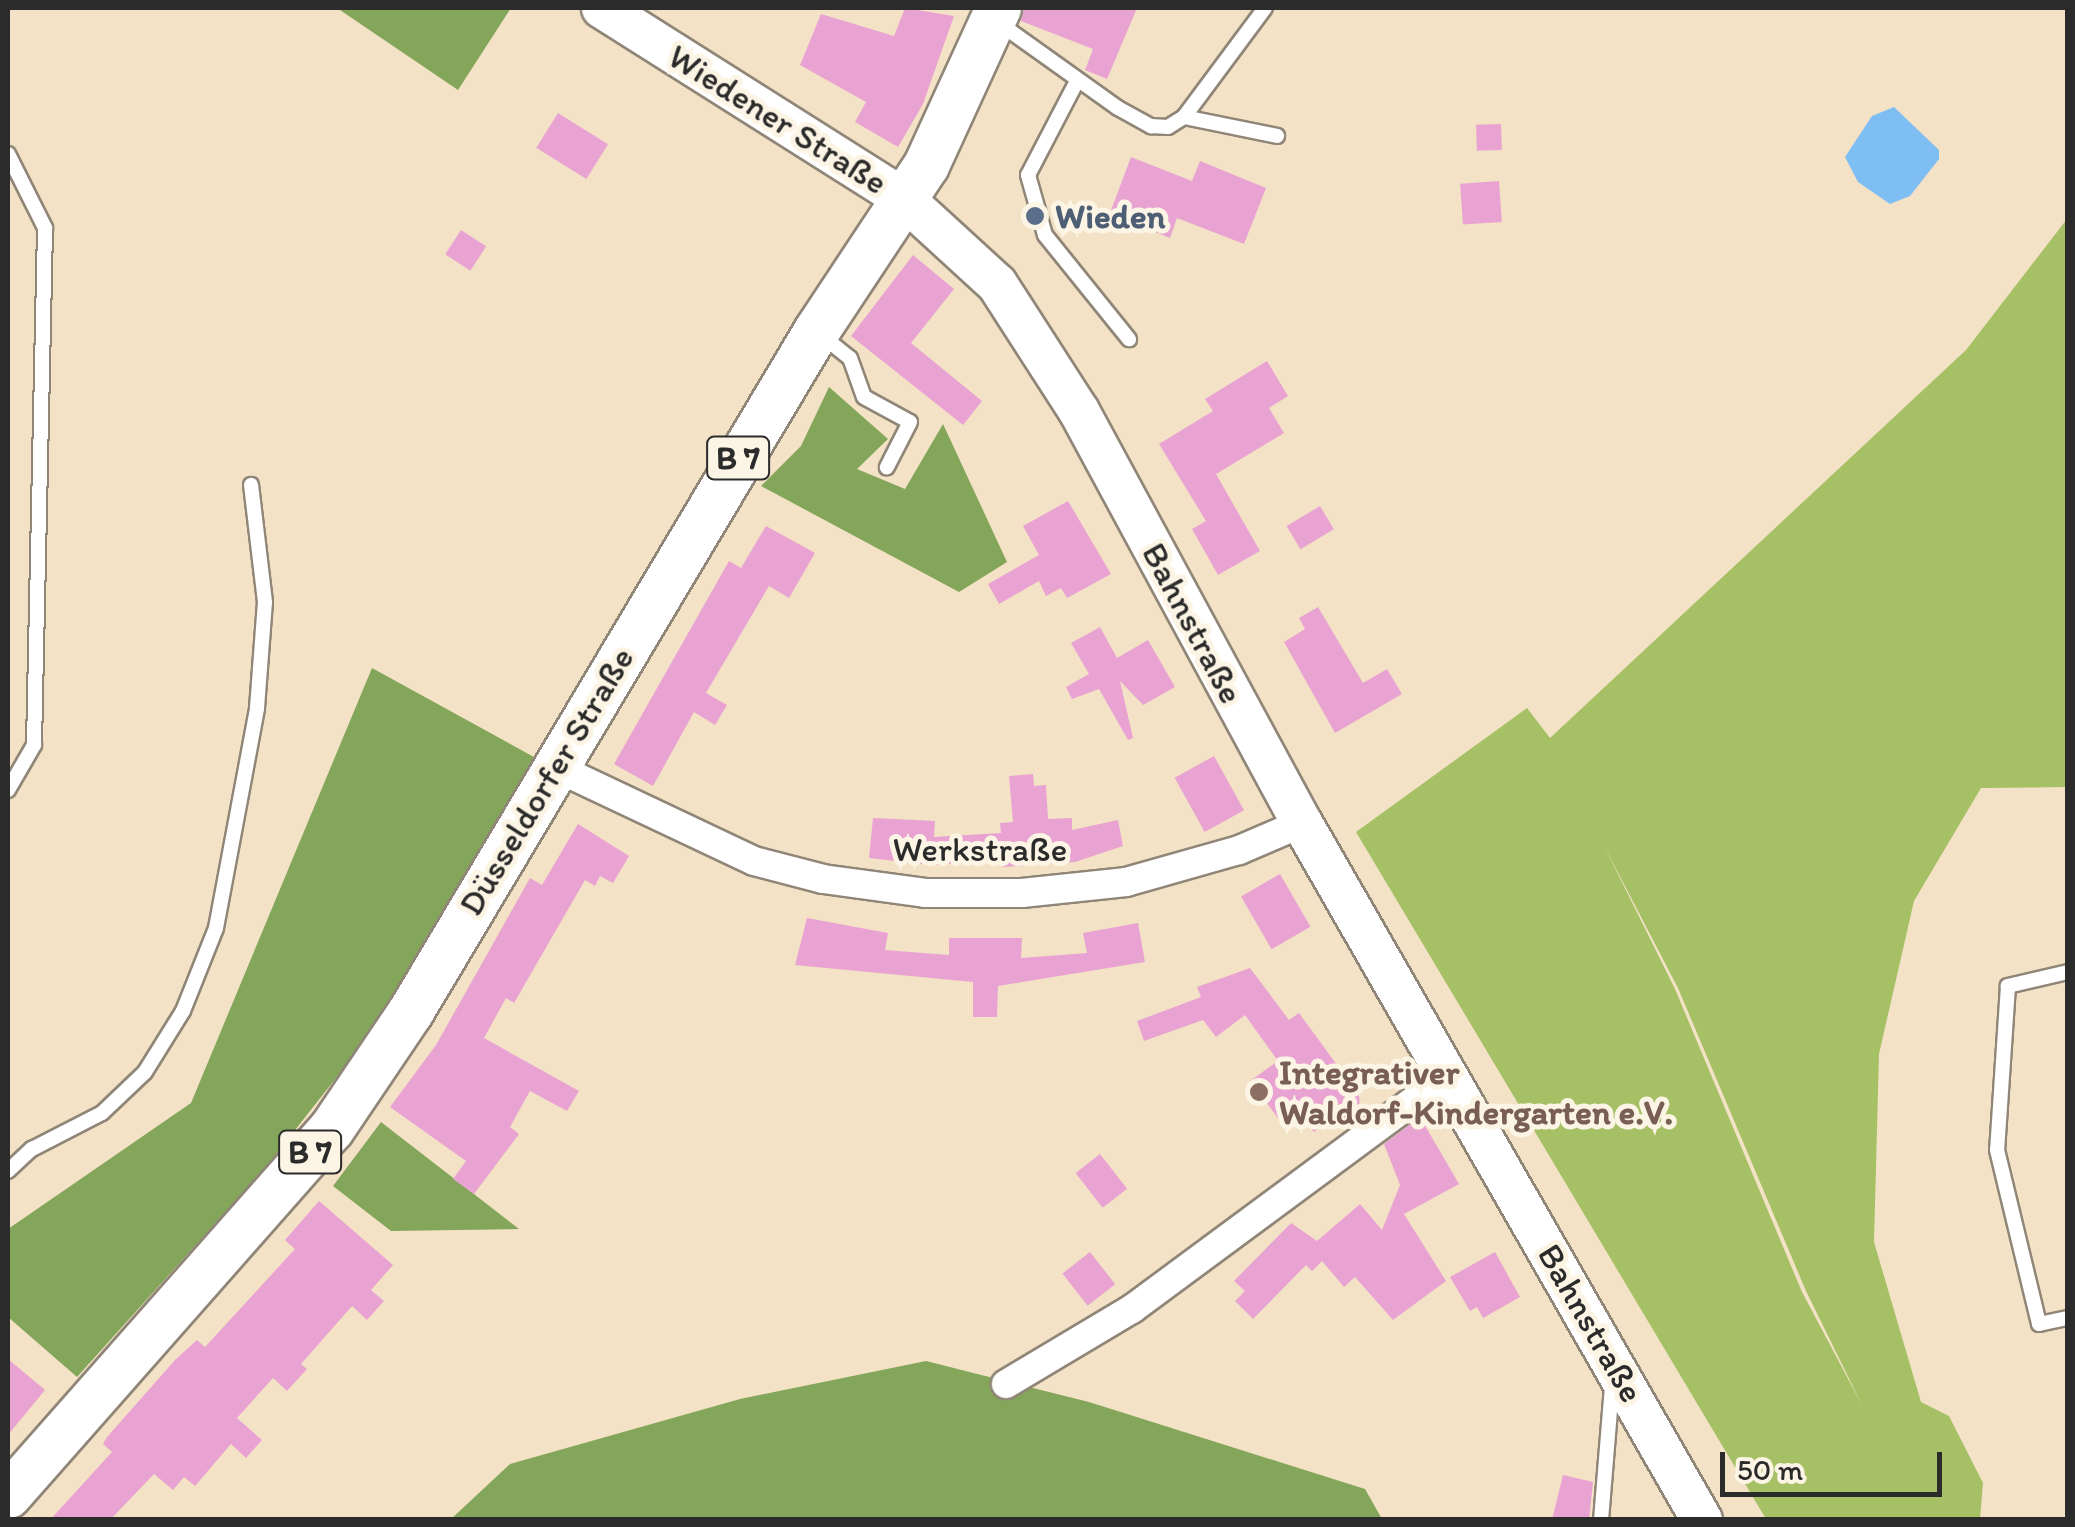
<!DOCTYPE html>
<html>
<head>
<meta charset="utf-8">
<style>
	body { margin:0 }
	#map { position:relative; width:2075px; height:1527px; overflow:hidden; background:#f4e2c6; font-family:Itim,sans-serif }
	div>[style] { position:absolute }
	[style*='--x'] { left:calc(var(--x)*1px); top:calc(var(--y)*1px); width:calc(var(--w)*1px); rotate:calc(var(--a)*1deg) }
	.green>* { inset:0; background:#a6c066 }
	.forest>* { inset:0; background:#84a65b }
	.water>* { inset:0; background:#7ebef3 }
	.building>* { inset:0; background:#e9a3d2; transform-origin:0 0 }
	.roads { filter:drop-shadow(2px 0 #908678) drop-shadow(-2px 0 #908678) drop-shadow(0 2px #908678) drop-shadow(0 -2px #908678) }
	.lane>* { height:14px; margin:-7px; padding:0 7px; transform-origin:7px; border-radius:7px; background:#fff }
	.street>* { height:28px; margin:-14px; padding:0 14px; transform-origin:14px; border-radius:14px; background:#fff }
	.secondary>* { height:40px; margin:-20px; padding:0 20px; transform-origin:20px; border-radius:20px; background:#fff }
	.primary>* { height:45px; margin:-22.5px; padding:0 22.5px; transform-origin:22.5px; border-radius:22.5px; background:#fff }
	.dots>* { width:28px; height:28px; translate:-50% -50%; box-sizing:border-box; border:5px solid #fcf5e5; border-radius:50% }
	span { translate:-50% -50%; white-space:nowrap; text-align:center; line-height:1.15; -webkit-text-stroke:10px #fcf5e5; paint-order:stroke }
	.shield-label span { padding:2px 8px; background:#fcf5e5; border:2px solid; border-radius:8px; -webkit-text-stroke-width:0 }
	.shield-label { font-size:32px; color:#2b2b2b; font-weight:700 }
	.street-label { font-size:35px; color:#2b2b2b }
	.service-label { font-size:35px; color:#4e5e75; font-weight:700 }
	.left { translate:0 -50%; text-align:left }
	.education-label { font-size:35px; color:#785e54; font-weight:700 }
	.frame { position:absolute; inset:0; border:10px solid #2b2b2b; pointer-events:none }
	.scale { position:absolute; left:1720px; top:1452px; width:222px; height:45px; box-sizing:border-box; border:5px solid #2b2b2b; border-top:0; padding-left:12px; font-size:30px; line-height:35px; white-space:nowrap; color:#2b2b2b; -webkit-text-stroke:8px #fcf5e5; paint-order:stroke }
</style>
</head>
<body>
<div id="map">
	<div class="green">
		<div style="clip-path:polygon(evenodd,2067px 219px,2067px 787px,1981px 788px,1914px 901px,1879px 1054px,1874px 1242px,1921px 1402px,1949px 1416px,1983px 1483px,1980px 1519px,1766px 1519px,1356px 832px,1527px 708px,1550px 738px,1966px 350px,2067px 219px,1603px 844px,1678px 988px,1806px 1291px,1862px 1405px,1802px 1292px,1675px 989px,1603px 844px)"></div>
	</div>
	<div class="forest">
		<div style="clip-path:polygon(337px 8px,511px 8px,458px 90px)"></div>
		<div style="clip-path:polygon(829px 387px,888px 439px,857px 469px,905px 489px,943px 424px,1007px 562px,959px 592px,761px 486px,801px 446px)"></div>
		<div style="clip-path:polygon(372px 668px,534px 757px,398px 999px,266px 1167px,77px 1377px,8px 1317px,8px 1229px,191px 1103px)"></div>
		<div style="clip-path:polygon(381px 1122px,519px 1229px,391px 1231px,333px 1186px)"></div>
		<div style="clip-path:polygon(926px 1361px,1089px 1402px,1365px 1489px,1382px 1519px,450px 1520px,510px 1464px,740px 1399px)"></div>
	</div>
	<div class="water">
		<div style="clip-path:polygon(1894px 107px,1939px 150px,1939px 159px,1910px 196px,1890px 204px,1858px 182px,1845px 157px,1872px 116px)"></div>
	</div>
	<div class="building">
		<div style="clip-path:polygon(905px 8px,954px 16px,923px 104px,898px 147px,855px 122px,866px 102px,800px 65px,821px 14px,894px 36px)"></div>
		<div style="clip-path:polygon(1024px 8px,1137px 8px,1107px 79px,1085px 70px,1093px 49px,1021px 21px)"></div>
		<div style="left:558px;top:113px;width:59px;height:41px;rotate:32deg"></div>
		<div style="left:1501px;top:124px;width:26px;height:25px;rotate:88deg"></div>
		<div style="clip-path:polygon(1131px 157px,1192px 181px,1200px 161px,1266px 188px,1244px 244px,1177px 218px,1170px 238px,1110px 213px)"></div>
		<div style="left:1499px;top:181px;width:41px;height:39px;rotate:86deg"></div>
		<div style="left:461px;top:230px;width:30px;height:29px;rotate:33deg"></div>
		<div style="clip-path:polygon(913px 255px,954px 289px,911px 343px,982px 401px,963px 425px,851px 336px)"></div>
		<div style="clip-path:polygon(1267px 361px,1288px 396px,1269px 408px,1284px 433px,1216px 474px,1260px 551px,1218px 575px,1192px 529px,1206px 521px,1159px 444px,1213px 411px,1205px 399px)"></div>
		<div style="clip-path:polygon(1068px 501px,1111px 574px,1067px 598px,1061px 588px,1046px 596px,1039px 581px,999px 604px,988px 584px,1039px 555px,1023px 526px)"></div>
		<div style="left:1320px;top:506px;width:27px;height:39px;rotate:59deg"></div>
		<div style="clip-path:polygon(766px 526px,815px 553px,789px 598px,769px 586px,706px 693px,727px 705px,715px 725px,694px 712px,653px 786px,614px 764px,729px 561px,741px 568px)"></div>
		<div style="clip-path:polygon(1318px 607px,1363px 683px,1387px 669px,1402px 694px,1335px 733px,1284px 642px,1305px 629px,1299px 618px)"></div>
		<div style="clip-path:polygon(1100px 627px,1117px 658px,1148px 640px,1175px 687px,1143px 705px,1120px 681px,1133px 738px,1128px 740px,1099px 689px,1072px 699px,1066px 687px,1089px 674px,1071px 643px)"></div>
		<div style="left:1214px;top:756px;width:62px;height:45px;rotate:61deg"></div>
		<div style="clip-path:polygon(1033px 774px,1034px 786px,1046px 785px,1048px 819px,1072px 818px,1072px 830px,1118px 820px,1123px 846px,1075px 862px,1003px 867px,1003px 860px,932px 865px,869px 858px,873px 818px,935px 821px,934px 837px,1001px 833px,1000px 823px,1013px 822px,1009px 776px)"></div>
		<div style="clip-path:polygon(578px 824px,629px 856px,613px 883px,600px 876px,595px 886px,585px 880px,514px 1003px,506px 998px,484px 1038px,579px 1091px,567px 1111px,530px 1091px,510px 1127px,519px 1134px,474px 1194px,453px 1179px,466px 1161px,390px 1107px,436px 1045px,530px 878px,542px 885px)"></div>
		<div style="left:1280px;top:874px;width:61px;height:45px;rotate:60deg"></div>
		<div style="clip-path:polygon(807px 918px,888px 933px,885px 950px,949px 955px,949px 938px,1022px 938px,1021px 958px,1087px 953px,1083px 933px,1138px 923px,1145px 962px,998px 986px,997px 1017px,973px 1017px,973px 982px,795px 965px)"></div>
		<div style="clip-path:polygon(1250px 968px,1289px 1020px,1299px 1013px,1359px 1095px,1360px 1111px,1343px 1119px,1339px 1113px,1314px 1132px,1295px 1107px,1281px 1122px,1250px 1081px,1278px 1061px,1245px 1015px,1216px 1037px,1203px 1020px,1144px 1041px,1137px 1021px,1201px 997px,1197px 987px)"></div>
		<div style="clip-path:polygon(1420px 1117px,1459px 1184px,1404px 1214px,1446px 1281px,1393px 1320px,1355px 1277px,1344px 1287px,1322px 1261px,1312px 1271px,1306px 1265px,1253px 1319px,1235px 1301px,1245px 1291px,1234px 1281px,1291px 1223px,1317px 1241px,1360px 1204px,1382px 1230px,1400px 1185px,1384px 1144px)"></div>
		<div style="left:1100px;top:1154px;width:44px;height:31px;rotate:52deg"></div>
		<div style="clip-path:polygon(319px 1201px,393px 1265px,371px 1290px,384px 1301px,367px 1320px,352px 1306px,301px 1364px,307px 1369px,287px 1391px,273px 1378px,237px 1418px,262px 1440px,246px 1458px,231px 1444px,195px 1486px,184px 1477px,173px 1490px,154px 1474px,110px 1520px,50px 1520px,112px 1452px,103px 1444px,107px 1437px,175px 1360px,197px 1340px,205px 1347px,295px 1249px,285px 1240px)"></div>
		<div style="left:1090px;top:1252px;width:41px;height:35px;rotate:52deg"></div>
		<div style="clip-path:polygon(1495px 1252px,1520px 1297px,1483px 1318px,1477px 1307px,1470px 1311px,1450px 1277px)"></div>
		<div style="clip-path:polygon(8px 1359px,45px 1390px,8px 1435px)"></div>
		<div style="clip-path:polygon(1563px 1475px,1593px 1482px,1589px 1520px,1552px 1520px)"></div>
	</div>
	<div class="roads">
		<div class="lane">
			<div style="--x:996;--y:21;--w:150;--a:35.5"></div>
			<div style="--x:1118;--y:108;--w:38;--a:29"></div>
			<div style="--x:1151;--y:126;--w:17;--a:3"></div>
			<div style="--x:1168;--y:127;--w:19;--a:-32"></div>
			<div style="--x:1184;--y:117;--w:136;--a:-53.4"></div>
			<div style="--x:1077;--y:81;--w:106;--a:117.5"></div>
			<div style="--x:1028;--y:175;--w:62;--a:74.2"></div>
			<div style="--x:1045;--y:235;--w:134;--a:51.1"></div>
			<div style="--x:1184;--y:117;--w:95;--a:11.5"></div>
			<div style="--x:8;--y:154;--w:83;--a:63.4"></div>
			<div style="--x:45;--y:228;--w:517;--a:91.22"></div>
			<div style="--x:34;--y:745;--w:52;--a:120"></div>
			<div style="--x:820;--y:334;--w:38;--a:39"></div>
			<div style="--x:850;--y:358;--w:41;--a:70.3"></div>
			<div style="--x:864;--y:397;--w:52;--a:28.5"></div>
			<div style="--x:910;--y:422;--w:51;--a:117.1"></div>
			<div style="--x:2068;--y:972;--w:62;--a:166.9"></div>
			<div style="--x:2008;--y:986;--w:164;--a:93.8"></div>
			<div style="--x:1997;--y:1150;--w:179;--a:76.4"></div>
			<div style="--x:2039;--y:1324;--w:30;--a:-12"></div>
			<div style="--x:8;--y:1171;--w:33;--a:-43"></div>
			<div style="--x:32;--y:1149;--w:79;--a:-27.2"></div>
			<div style="--x:102;--y:1113;--w:59;--a:-43.6"></div>
			<div style="--x:145;--y:1072;--w:72;--a:-58.1"></div>
			<div style="--x:183;--y:1011;--w:89;--a:-68.3"></div>
			<div style="--x:216;--y:928;--w:224;--a:-79.4"></div>
			<div style="--x:257;--y:708;--w:106;--a:-85.7"></div>
			<div style="--x:265;--y:602;--w:118;--a:-96.8"></div>
			<div style="--x:1601;--y:1520;--w:134;--a:-85.3"></div>
		</div>
		<div class="street">
			<div style="--x:553;--y:766;--w:222;--a:25.3"></div>
			<div style="--x:754;--y:861;--w:71;--a:14.6"></div>
			<div style="--x:823;--y:879;--w:103;--a:7.8"></div>
			<div style="--x:925;--y:893;--w:97;--a:0"></div>
			<div style="--x:1022;--y:893;--w:105;--a:-6"></div>
			<div style="--x:1126;--y:882;--w:117;--a:-15.8"></div>
			<div style="--x:1239;--y:850;--w:69;--a:-23.2"></div>
			<div style="--x:1006;--y:1384;--w:147;--a:-30.8"></div>
			<div style="--x:1132;--y:1309;--w:393;--a:-36.5"></div>
		</div>
		<div class="secondary">
			<div style="--x:602;--y:8;--w:356;--a:32.3"></div>
			<div style="--x:903;--y:198;--w:127;--a:42.5"></div>
			<div style="--x:997;--y:284;--w:151;--a:57.2"></div>
			<div style="--x:1079;--y:411;--w:468;--a:61.6"></div>
			<div style="--x:1302;--y:823;--w:804;--a:60.15"></div>
		</div>
		<div class="primary">
			<div style="--x:8;--y:1495;--w:488;--a:-48.6"></div>
			<div style="--x:331;--y:1129;--w:141;--a:-56"></div>
			<div style="--x:410;--y:1012;--w:793;--a:-59.2"></div>
			<div style="--x:816;--y:331;--w:199;--a:-56.5"></div>
			<div style="--x:926;--y:165;--w:173;--a:-65.4"></div>
		</div>
	</div>
	<div class="dots">
		<div style="left:1035px;top:216px;background:#5c6f8a"></div>
		<div style="left:1259px;top:1092px;background:#8d6e63"></div>
	</div>
	<div class="shield-label">
		<span style="left:738px;top:458px">B 7</span>
		<span style="left:310px;top:1152px">B 7</span>
	</div>
	<div class="street-label">
		<span style="left:778px;top:119px;rotate:32deg">Wiedener Straße</span>
		<span style="left:1193px;top:623px;rotate:62deg">Bahnstraße</span>
		<span style="left:546px;top:781px;rotate:-59deg">Düsseldorfer Straße</span>
		<span style="left:980px;top:849px">Werkstraße</span>
		<span style="left:1591px;top:1323px;rotate:60deg">Bahnstraße</span>
	</div>
	<div class="service-label">
		<span class="left" style="left:1055px;top:216px">Wieden</span>
	</div>
	<div class="education-label">
		<span class="left" style="left:1279px;top:1092px">Integrativer<br>Waldorf-Kindergarten e.V.</span>
	</div>
	<div class="frame"></div>
	<div class="scale">50 m</div>
</div>
</body>
</html>
